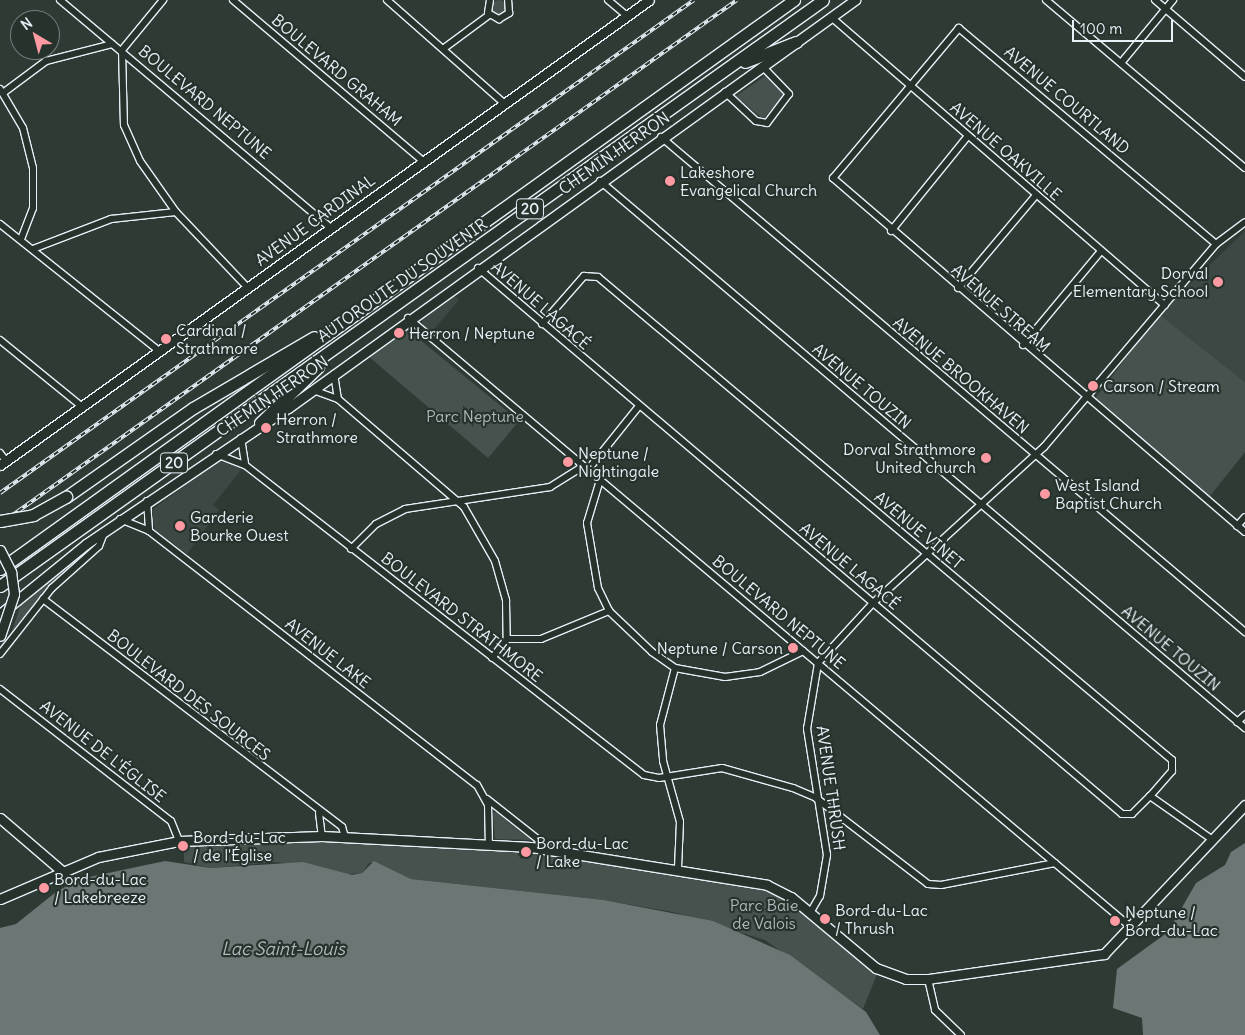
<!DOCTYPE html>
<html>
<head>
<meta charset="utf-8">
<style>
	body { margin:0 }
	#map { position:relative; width:1245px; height:1035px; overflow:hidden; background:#2e3b35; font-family:Delius,sans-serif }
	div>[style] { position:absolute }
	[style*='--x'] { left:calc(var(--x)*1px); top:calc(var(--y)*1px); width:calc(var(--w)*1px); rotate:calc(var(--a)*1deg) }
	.built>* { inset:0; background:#3b4843 }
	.green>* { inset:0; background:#45524e }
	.round { border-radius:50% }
	.water>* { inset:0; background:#6b7775 }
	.roads { filter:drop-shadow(1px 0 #e8f1f8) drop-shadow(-1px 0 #e8f1f8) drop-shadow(0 1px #e8f1f8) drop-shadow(0 -1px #e8f1f8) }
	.street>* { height:6px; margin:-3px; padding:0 3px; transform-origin:3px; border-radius:3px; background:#26332d }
	.secondary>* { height:9px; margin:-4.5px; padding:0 4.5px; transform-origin:4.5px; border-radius:4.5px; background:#26332d }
	.highway>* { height:11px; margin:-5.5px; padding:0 5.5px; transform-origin:5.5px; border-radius:5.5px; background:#26332d }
	.rail>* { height:4px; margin-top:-2px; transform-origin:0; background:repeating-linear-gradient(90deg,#26332d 0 5.5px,#e8f1f8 0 11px); box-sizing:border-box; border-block:1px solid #e8f1f8 }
	.bridges { filter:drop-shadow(1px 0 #e8f1f8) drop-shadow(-1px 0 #e8f1f8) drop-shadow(0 1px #e8f1f8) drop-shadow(0 -1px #e8f1f8) }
	.secondary-bridge>* { height:9px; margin:-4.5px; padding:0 4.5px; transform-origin:4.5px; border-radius:4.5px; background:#26332d }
	.highway-bridge>* { height:11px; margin:-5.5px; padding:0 5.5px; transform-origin:5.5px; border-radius:5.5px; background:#26332d }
	.dots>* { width:14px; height:14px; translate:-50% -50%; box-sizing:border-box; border:2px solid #26332d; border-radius:50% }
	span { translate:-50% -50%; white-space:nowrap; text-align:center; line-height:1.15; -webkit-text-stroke:4.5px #26332d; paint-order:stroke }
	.shield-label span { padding:1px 4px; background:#26332d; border:1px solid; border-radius:4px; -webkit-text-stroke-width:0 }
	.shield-label { font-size:15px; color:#e8f1f8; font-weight:700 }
	.street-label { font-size:16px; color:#e8f1f8 }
	.poi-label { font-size:16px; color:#e8f1f8 }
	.left { translate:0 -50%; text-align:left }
	.right { translate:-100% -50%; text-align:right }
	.park-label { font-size:16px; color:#afb9bc }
	.water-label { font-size:18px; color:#b0babd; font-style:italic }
	.north { position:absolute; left:10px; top:10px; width:50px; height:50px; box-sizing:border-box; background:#26332d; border:1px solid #747f7e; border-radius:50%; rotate:323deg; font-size:14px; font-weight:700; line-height:20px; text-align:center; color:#e8f1f8 }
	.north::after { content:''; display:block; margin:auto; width:18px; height:22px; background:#ff9aa2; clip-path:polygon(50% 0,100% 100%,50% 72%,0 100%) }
	.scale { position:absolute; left:1072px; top:20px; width:101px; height:22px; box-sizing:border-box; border:2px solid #e8f1f8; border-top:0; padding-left:6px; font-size:15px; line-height:18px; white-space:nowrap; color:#e8f1f8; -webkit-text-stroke:4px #26332d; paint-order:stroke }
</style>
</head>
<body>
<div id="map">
	<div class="built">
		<div style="clip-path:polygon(1245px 231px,1245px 382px,1159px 314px)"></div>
		<div style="clip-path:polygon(454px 296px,459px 300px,430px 334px,422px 323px,423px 317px)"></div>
		<div style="clip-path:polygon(227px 461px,241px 470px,213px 505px,219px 510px,187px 554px,155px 530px,152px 510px,217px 462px)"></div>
	</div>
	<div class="green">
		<div class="round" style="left:491px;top:0;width:16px;height:16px"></div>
		<div style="clip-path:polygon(765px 76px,784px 95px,763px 119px,736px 96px)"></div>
		<div style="clip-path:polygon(1159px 314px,1245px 382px,1245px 452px,1207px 500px,1094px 400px)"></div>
		<div style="clip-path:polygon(408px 330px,519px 421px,488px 458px,368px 356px)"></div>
		<div style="clip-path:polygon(95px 546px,49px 586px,12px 631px,21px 604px,65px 565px)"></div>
		<div style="clip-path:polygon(497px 812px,509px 823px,531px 840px,495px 839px,493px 813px)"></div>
		<div style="clip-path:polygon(327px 840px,496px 850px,517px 853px,521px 859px,533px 852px,757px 886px,792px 903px,877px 974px,863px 1009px,765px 940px,673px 912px,604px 900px,411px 879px,378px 863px,369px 863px,362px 873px,341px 875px,321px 867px,275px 862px,211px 868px,184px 862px,184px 845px)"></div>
	</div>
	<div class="water">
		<div style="clip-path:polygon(1245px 843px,1245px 1035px,1143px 1035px,1142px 1018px,1113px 1008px,1117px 969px,1168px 932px,1196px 883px,1225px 865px,1231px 852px)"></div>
		<div style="clip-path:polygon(165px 861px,211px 868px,303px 862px,352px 875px,362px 873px,374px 861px,411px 879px,604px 900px,713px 921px,790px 955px,866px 1012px,880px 1035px,0 1035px,0 928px,16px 924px,56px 892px,80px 879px)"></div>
	</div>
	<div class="roads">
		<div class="street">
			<div style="--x:60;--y:0;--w:353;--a:40.1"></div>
			<div style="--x:233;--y:0;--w:249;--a:40.3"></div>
			<div style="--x:387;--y:0;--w:156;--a:41.4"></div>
			<div style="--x:490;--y:0;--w:13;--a:99"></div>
			<div style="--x:488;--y:13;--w:13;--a:29"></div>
			<div style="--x:499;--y:19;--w:12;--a:-31"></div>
			<div style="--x:509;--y:13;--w:13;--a:-94"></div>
			<div style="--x:608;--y:0;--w:25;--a:40"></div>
			<div style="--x:1046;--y:0;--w:260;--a:40.2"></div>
			<div style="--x:1155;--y:0;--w:118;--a:40.5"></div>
			<div style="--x:831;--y:17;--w:441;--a:40.8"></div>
			<div style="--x:443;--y:49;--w:57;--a:-36.5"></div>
			<div style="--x:122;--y:50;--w:75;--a:88.5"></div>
			<div style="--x:124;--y:125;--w:39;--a:66"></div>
			<div style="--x:140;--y:161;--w:62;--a:54.8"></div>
			<div style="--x:176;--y:212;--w:103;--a:46.6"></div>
			<div style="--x:122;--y:50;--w:65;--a:-50.6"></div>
			<div style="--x:1121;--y:63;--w:82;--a:-50.5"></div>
			<div style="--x:0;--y:89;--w:45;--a:59.5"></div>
			<div style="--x:23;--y:128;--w:41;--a:76"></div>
			<div style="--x:33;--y:168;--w:40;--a:90"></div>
			<div style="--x:33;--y:208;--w:34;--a:111"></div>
			<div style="--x:725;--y:92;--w:42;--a:43.1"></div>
			<div style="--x:756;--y:121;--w:11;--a:10"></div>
			<div style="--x:767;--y:123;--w:36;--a:-53"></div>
			<div style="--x:789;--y:94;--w:39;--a:-134"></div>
			<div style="--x:3;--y:93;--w:54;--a:-36.7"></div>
			<div style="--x:46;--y:61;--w:68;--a:-14.4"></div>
			<div style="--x:661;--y:137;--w:766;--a:40.28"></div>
			<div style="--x:600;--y:181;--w:846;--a:40.3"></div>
			<div style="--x:0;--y:224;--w:202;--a:38.6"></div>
			<div style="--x:891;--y:231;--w:121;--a:-51"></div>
			<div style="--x:1216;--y:244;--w:336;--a:-140"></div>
			<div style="--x:959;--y:28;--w:196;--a:130"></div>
			<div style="--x:833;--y:178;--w:543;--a:40.67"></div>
			<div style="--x:33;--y:249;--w:84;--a:-21"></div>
			<div style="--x:111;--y:219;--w:65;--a:-6.1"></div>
			<div style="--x:478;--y:268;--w:844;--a:40.29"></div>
			<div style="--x:1122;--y:814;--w:10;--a:0"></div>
			<div style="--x:1132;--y:814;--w:25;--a:-45"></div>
			<div style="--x:1150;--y:796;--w:73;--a:35"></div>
			<div style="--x:958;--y:288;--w:121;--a:-50"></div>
			<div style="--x:408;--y:318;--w:947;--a:40.12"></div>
			<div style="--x:542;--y:324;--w:64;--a:-48.8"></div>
			<div style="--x:584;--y:276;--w:14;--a:4"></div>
			<div style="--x:598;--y:277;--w:750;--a:40.08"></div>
			<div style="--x:1172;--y:760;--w:11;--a:90"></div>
			<div style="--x:1172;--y:771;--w:33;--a:131"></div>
			<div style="--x:0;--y:340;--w:103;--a:39.1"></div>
			<div style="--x:1023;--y:345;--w:122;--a:-50.3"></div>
			<div style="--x:334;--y:374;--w:24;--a:81"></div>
			<div style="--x:313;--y:390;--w:27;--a:20"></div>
			<div style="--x:338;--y:399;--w:166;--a:40.6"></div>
			<div style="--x:464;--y:507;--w:62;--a:60.1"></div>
			<div style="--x:495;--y:561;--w:41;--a:74.2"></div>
			<div style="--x:506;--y:600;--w:39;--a:89"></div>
			<div style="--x:507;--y:639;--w:24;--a:128"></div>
			<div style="--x:241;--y:438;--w:26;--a:81"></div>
			<div style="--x:0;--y:453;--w:10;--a:53"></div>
			<div style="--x:216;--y:454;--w:31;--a:21"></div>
			<div style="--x:245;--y:465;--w:505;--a:37.85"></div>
			<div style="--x:644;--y:775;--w:15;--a:11"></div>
			<div style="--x:659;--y:778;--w:64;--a:-9"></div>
			<div style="--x:722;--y:768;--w:74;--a:15.7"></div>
			<div style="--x:793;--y:788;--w:25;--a:23"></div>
			<div style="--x:816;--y:798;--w:141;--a:37.5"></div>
			<div style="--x:928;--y:884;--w:13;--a:4"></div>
			<div style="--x:941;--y:885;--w:116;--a:-10.9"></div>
			<div style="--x:587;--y:471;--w:83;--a:-51.3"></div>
			<div style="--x:600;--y:480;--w:45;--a:106.8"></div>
			<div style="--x:587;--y:523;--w:66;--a:80.4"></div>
			<div style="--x:598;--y:588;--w:25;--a:64"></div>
			<div style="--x:609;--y:611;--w:59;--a:43.6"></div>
			<div style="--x:652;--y:652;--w:28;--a:35"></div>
			<div style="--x:675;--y:668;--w:51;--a:10.2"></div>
			<div style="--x:725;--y:677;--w:35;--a:-8"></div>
			<div style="--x:760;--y:672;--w:48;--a:-26"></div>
			<div style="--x:147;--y:501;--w:30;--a:86"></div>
			<div style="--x:120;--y:519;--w:31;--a:22"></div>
			<div style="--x:149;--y:531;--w:415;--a:37.8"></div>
			<div style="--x:477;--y:785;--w:23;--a:61"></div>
			<div style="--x:488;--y:805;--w:40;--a:88.6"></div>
			<div style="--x:1237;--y:526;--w:12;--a:-48"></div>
			<div style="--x:351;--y:549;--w:35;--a:-45"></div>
			<div style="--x:376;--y:524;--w:33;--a:-27"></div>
			<div style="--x:405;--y:509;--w:147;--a:-8.6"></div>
			<div style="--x:550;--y:487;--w:38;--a:-32"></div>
			<div style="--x:43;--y:599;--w:376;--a:37.3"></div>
			<div style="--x:342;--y:827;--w:10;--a:73"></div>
			<div style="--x:507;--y:639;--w:34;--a:0"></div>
			<div style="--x:541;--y:639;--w:74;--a:-22.4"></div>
			<div style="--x:0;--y:654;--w:84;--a:-51.8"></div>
			<div style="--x:52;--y:588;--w:63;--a:-41.8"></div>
			<div style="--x:99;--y:546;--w:14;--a:-69"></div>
			<div style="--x:675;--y:668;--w:59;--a:104.7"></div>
			<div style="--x:660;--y:725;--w:36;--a:85"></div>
			<div style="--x:663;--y:761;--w:63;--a:74.4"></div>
			<div style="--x:680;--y:822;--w:46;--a:92.5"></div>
			<div style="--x:0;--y:689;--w:216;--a:37.7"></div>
			<div style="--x:171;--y:821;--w:22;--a:68"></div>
			<div style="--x:1237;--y:722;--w:11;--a:-41"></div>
			<div style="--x:487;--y:799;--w:80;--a:38.4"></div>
			<div style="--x:319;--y:813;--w:23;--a:83"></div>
			<div style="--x:810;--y:913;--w:20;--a:-60"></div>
			<div style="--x:820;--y:896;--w:42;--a:-80.3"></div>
			<div style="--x:827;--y:855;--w:128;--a:-99"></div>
			<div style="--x:807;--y:729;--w:67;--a:-80.5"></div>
			<div style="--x:818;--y:663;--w:81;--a:-47.5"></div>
			<div style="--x:873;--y:603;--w:231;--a:-42.4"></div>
			<div style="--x:1044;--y:447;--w:266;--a:-49.7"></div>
			<div style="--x:1216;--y:244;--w:36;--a:-37"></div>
			<div style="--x:928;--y:979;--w:32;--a:77"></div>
			<div style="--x:935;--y:1010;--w:36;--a:44"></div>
		</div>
		<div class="secondary">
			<div style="--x:0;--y:465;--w:798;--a:-35.62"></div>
			<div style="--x:0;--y:614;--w:111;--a:-39.1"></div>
			<div style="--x:86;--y:544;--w:244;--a:-34"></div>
			<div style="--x:288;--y:408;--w:699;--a:-35.74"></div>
			<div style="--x:0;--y:818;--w:83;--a:40.6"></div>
			<div style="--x:0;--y:899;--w:107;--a:-23.2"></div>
			<div style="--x:98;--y:857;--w:83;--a:-11.2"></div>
			<div style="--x:179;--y:841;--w:143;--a:-2"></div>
			<div style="--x:322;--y:836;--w:209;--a:3"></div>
			<div style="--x:531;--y:847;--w:239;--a:9.1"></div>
			<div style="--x:767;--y:885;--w:27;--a:27"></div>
			<div style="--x:791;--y:897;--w:111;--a:39.9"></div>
			<div style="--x:876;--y:968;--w:32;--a:20"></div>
			<div style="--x:906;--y:979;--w:22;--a:0"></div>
			<div style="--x:928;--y:979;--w:178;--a:-8.1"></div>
			<div style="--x:1104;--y:954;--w:205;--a:-46.6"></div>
		</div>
		<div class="highway">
			<div style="--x:745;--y:62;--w:55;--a:-21.4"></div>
			<div style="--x:260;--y:423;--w:81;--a:-44"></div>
			<div style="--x:66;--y:497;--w:155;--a:-35"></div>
			<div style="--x:193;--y:408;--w:140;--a:-30.4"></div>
			<div style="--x:0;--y:569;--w:977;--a:-35.63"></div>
			<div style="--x:0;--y:586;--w:1010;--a:-35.45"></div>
		</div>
	</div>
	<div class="rail">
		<div style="--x:0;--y:493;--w:851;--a:-35.39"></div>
		<div style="--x:0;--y:524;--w:904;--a:-35.41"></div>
	</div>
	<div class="bridges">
		<div class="secondary-bridge">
			<div style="--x:0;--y:550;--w:25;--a:63"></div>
			<div style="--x:11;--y:572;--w:22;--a:82"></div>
			<div style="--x:14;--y:594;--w:44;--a:108.4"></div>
		</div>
		<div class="highway-bridge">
			<div style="--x:0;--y:521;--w:34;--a:-10"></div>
			<div style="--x:33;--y:515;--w:38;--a:-29"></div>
		</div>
	</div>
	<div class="dots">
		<div style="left:670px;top:181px;background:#ff9aa2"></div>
		<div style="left:1218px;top:282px;background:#ff9aa2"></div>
		<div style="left:399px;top:333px;background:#ff9aa2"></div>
		<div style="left:166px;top:339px;background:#ff9aa2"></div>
		<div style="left:1093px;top:386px;background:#ff9aa2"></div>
		<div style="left:266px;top:428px;background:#ff9aa2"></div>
		<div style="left:986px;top:458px;background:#ff9aa2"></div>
		<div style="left:568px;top:462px;background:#ff9aa2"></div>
		<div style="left:1045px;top:494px;background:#ff9aa2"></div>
		<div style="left:180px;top:526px;background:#ff9aa2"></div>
		<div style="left:793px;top:648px;background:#ff9aa2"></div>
		<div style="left:183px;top:846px;background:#ff9aa2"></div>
		<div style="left:526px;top:852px;background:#ff9aa2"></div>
		<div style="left:44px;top:888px;background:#ff9aa2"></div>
		<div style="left:825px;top:919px;background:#ff9aa2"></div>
		<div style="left:1115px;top:921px;background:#ff9aa2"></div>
	</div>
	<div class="shield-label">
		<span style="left:530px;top:209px">20</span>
		<span style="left:174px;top:463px">20</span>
	</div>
	<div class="street-label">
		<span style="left:337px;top:70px;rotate:40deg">BOULEVARD GRAHAM</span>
		<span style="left:1067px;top:100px;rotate:40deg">AVENUE COURTLAND</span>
		<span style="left:205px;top:102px;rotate:40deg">BOULEVARD NEPTUNE</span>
		<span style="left:1006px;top:151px;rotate:41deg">AVENUE OAKVILLE</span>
		<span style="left:614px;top:153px;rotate:-35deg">CHEMIN HERRON</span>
		<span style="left:315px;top:220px;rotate:-36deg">AVENUE CARDINAL</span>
		<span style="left:402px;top:280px;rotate:-35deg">AUTOROUTE DU SOUVENIR</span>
		<span style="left:541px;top:305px;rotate:41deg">AVENUE LAGACÉ</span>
		<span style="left:1001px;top:308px;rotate:41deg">AVENUE STREAM</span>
		<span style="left:961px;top:375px;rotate:40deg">AVENUE BROOKHAVEN</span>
		<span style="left:862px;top:386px;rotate:40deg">AVENUE TOUZIN</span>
		<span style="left:272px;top:396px;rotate:-34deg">CHEMIN HERRON</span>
		<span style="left:919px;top:530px;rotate:40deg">AVENUE VINET</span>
		<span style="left:850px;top:566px;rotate:40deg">AVENUE LAGACÉ</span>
		<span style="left:779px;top:612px;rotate:40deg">BOULEVARD NEPTUNE</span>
		<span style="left:462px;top:617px;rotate:38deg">BOULEVARD STRATHMORE</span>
		<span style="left:1171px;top:648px;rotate:40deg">AVENUE TOUZIN</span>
		<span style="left:328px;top:653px;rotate:38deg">AVENUE LAKE</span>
		<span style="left:189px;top:695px;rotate:38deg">BOULEVARD DES SOURCES</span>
		<span style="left:103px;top:751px;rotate:38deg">AVENUE DE L'ÉGLISE</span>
		<span style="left:831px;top:788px;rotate:82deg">AVENUE THRUSH</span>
	</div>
	<div class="poi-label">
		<span class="left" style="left:680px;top:181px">Lakeshore<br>Evangelical Church</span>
		<span class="right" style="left:1208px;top:282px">Dorval<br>Elementary School</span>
		<span class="left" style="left:176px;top:339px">Cardinal /<br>Strathmore</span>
		<span class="left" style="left:409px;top:333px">Herron / Neptune</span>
		<span class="left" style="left:1103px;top:386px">Carson / Stream</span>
		<span class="left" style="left:276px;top:428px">Herron /<br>Strathmore</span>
		<span class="right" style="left:976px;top:458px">Dorval Strathmore<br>United church</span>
		<span class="left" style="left:578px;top:462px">Neptune /<br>Nightingale</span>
		<span class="left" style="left:1055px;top:494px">West Island<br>Baptist Church</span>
		<span class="left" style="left:190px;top:526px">Garderie<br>Bourke Ouest</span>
		<span class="right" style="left:783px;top:648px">Neptune / Carson</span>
		<span class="left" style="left:193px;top:846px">Bord-du-Lac<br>/ de l'Église</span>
		<span class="left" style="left:536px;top:852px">Bord-du-Lac<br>/ Lake</span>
		<span class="left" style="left:54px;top:888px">Bord-du-Lac<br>/ Lakebreeze</span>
		<span class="left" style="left:835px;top:919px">Bord-du-Lac<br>/ Thrush</span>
		<span class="left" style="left:1125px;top:921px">Neptune /<br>Bord-du-Lac</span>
	</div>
	<div class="park-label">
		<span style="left:475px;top:416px">Parc Neptune</span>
		<span style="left:764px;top:914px">Parc Baie<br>de Valois</span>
	</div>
	<div class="water-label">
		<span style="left:283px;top:949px">Lac Saint-Louis</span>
	</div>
	<div class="north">N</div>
	<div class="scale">100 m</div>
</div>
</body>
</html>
